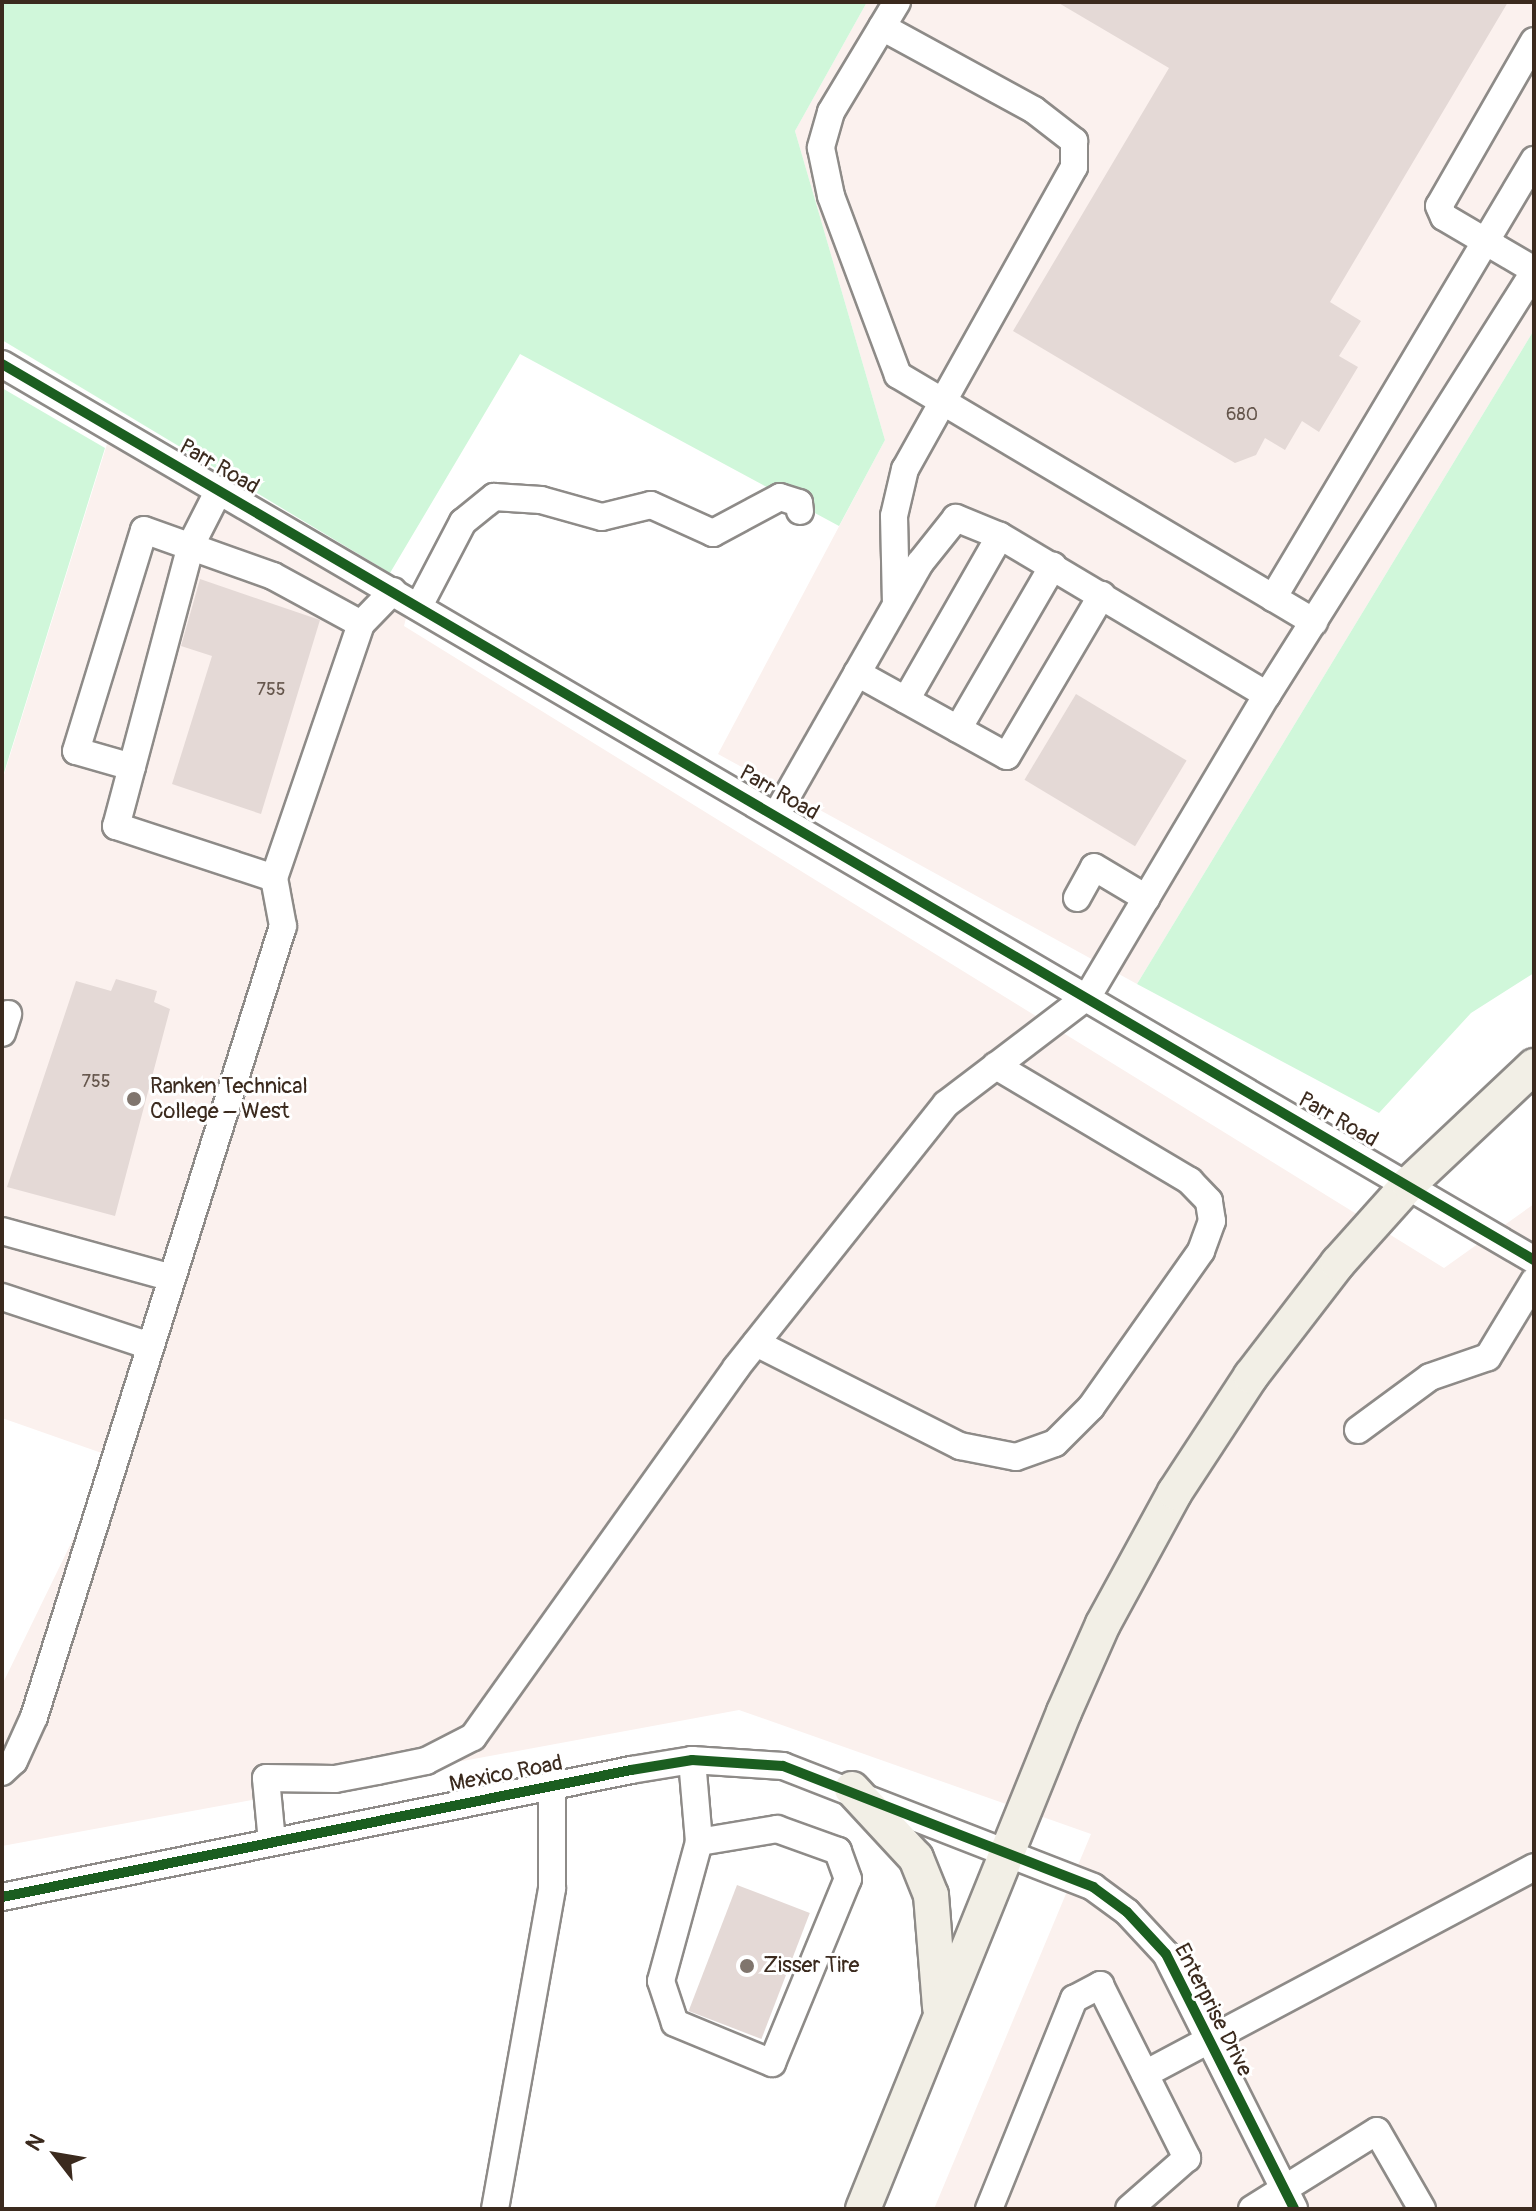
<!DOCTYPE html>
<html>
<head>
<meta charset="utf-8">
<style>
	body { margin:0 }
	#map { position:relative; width:1536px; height:2211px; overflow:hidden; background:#fff; font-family:Pangolin,sans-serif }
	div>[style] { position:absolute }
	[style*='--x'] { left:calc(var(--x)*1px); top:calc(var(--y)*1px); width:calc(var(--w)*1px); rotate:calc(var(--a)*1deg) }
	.built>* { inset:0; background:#fbf1ee }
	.green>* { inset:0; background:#d0f7da }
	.building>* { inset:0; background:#e4d9d6; transform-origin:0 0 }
	.roads { filter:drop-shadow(2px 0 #8e8b88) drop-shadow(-2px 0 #8e8b88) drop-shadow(0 2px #8e8b88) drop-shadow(0 -2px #8e8b88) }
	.minor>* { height:26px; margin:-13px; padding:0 13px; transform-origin:13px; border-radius:13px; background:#fff }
	.major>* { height:34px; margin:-17px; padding:0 17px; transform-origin:17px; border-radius:17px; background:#f2efe6 }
	.cycleway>* { height:10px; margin:-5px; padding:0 5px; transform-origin:5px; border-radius:5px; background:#1b5e20 }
	.dots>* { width:22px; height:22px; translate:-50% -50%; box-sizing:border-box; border:4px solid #fff; border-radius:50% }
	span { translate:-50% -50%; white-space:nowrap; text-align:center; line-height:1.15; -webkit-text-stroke:6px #fff; paint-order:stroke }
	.number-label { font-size:18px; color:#65564c }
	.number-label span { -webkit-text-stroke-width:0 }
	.street-label { font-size:22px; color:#3b2a1e }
	.poi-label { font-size:22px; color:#3b2a1e }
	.left { translate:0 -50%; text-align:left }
	.frame { position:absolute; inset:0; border:4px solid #3b2a1e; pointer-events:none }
	.north { position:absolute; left:16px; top:2115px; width:80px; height:80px; -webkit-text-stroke:6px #fff; paint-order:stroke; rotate:301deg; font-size:22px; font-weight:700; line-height:32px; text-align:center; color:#3b2a1e }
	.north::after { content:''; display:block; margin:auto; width:28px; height:36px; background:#3b2a1e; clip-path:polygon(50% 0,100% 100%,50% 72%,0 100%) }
</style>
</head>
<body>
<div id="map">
	<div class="built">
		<div style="clip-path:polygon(867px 2px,1534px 2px,1534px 330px,1137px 984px,718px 754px,885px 440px,795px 131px)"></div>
		<div style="clip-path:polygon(112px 428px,410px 602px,404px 626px,1444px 1268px,1534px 1204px,1534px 2209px,934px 2209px,1091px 1834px,739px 1710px,2px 1846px,2px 1685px,113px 1457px,2px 1418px,2px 781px)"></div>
	</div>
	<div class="green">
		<div style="clip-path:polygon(2px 2px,867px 2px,795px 131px,885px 440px,839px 526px,520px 354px,390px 573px,2px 340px)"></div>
		<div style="clip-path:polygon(1534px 330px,1534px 973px,1471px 1013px,1379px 1113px,1137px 984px)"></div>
		<div style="clip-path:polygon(2px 388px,105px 448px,3px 776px,2px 775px)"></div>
	</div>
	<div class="building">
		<div style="clip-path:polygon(1057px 2px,1508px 2px,1330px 302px,1361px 321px,1339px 356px,1358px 367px,1319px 432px,1302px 421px,1285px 450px,1265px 438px,1256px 455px,1235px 463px,1013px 331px,1169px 68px)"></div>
		<div style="clip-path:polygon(200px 579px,320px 620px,261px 814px,172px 784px,212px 656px,181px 646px)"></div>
		<div style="left:1076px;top:694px;width:129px;height:100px;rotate:31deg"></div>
		<div style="clip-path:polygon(116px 979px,157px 991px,154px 1002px,170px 1009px,115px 1216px,7px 1187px,76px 981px,111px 991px)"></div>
		<div style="left:737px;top:1885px;width:78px;height:135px;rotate:21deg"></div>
	</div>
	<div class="roads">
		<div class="minor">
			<div style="--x:897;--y:2;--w:128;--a:121"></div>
			<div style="--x:831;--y:112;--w:37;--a:106"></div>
			<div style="--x:821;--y:148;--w:49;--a:78.2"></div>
			<div style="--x:831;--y:196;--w:191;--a:69.5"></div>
			<div style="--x:898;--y:375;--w:484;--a:30.7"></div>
			<div style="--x:882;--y:27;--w:173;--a:28.6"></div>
			<div style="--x:1034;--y:110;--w:51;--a:37.8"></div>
			<div style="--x:1074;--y:141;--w:26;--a:90"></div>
			<div style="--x:1074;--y:167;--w:346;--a:119.2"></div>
			<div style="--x:905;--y:469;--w:48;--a:103.2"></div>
			<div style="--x:894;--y:516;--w:88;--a:88.7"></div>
			<div style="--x:1534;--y:41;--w:190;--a:119.9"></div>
			<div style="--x:1439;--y:206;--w:12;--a:66"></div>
			<div style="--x:1444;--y:217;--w:104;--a:30.5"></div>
			<div style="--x:2;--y:364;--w:1775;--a:30.32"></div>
			<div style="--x:219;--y:490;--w:62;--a:117"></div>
			<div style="--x:191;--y:545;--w:291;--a:104.9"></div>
			<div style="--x:116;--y:826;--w:166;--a:18.2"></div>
			<div style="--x:274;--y:878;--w:268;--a:-71.1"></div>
			<div style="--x:361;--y:624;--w:46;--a:-45.9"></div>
			<div style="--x:1273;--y:598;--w:510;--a:-59.21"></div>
			<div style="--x:419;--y:606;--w:95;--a:-62.4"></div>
			<div style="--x:463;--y:522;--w:40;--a:-39"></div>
			<div style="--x:494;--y:497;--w:47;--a:3.7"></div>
			<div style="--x:541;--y:500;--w:63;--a:15.6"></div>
			<div style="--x:602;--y:517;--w:50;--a:-13.8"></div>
			<div style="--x:651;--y:505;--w:68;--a:24.3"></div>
			<div style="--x:713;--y:533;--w:76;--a:-28.2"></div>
			<div style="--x:780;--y:497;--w:20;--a:18"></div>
			<div style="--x:799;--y:503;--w:8;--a:83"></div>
			<div style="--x:857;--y:673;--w:171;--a:29"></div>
			<div style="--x:1007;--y:756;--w:187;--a:-59.5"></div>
			<div style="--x:1267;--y:695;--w:500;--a:-57.74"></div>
			<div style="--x:906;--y:700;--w:189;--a:-60.2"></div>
			<div style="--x:958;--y:729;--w:189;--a:-59.8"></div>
			<div style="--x:132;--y:767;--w:58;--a:-164.1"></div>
			<div style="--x:76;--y:751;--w:231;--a:-72.9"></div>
			<div style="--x:144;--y:530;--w:137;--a:19.6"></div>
			<div style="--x:273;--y:576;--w:100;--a:28.6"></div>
			<div style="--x:1077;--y:898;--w:35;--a:-61"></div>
			<div style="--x:1094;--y:867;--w:61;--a:30.8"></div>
			<div style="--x:2;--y:1033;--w:20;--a:-72"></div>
			<div style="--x:2;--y:1231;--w:173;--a:15.4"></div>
			<div style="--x:2;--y:1297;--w:153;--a:18.3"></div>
			<div style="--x:756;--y:1343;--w:229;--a:26.8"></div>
			<div style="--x:960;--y:1446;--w:57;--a:11.1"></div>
			<div style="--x:1016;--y:1457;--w:41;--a:-19.7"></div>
			<div style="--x:1055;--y:1443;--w:51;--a:-45"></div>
			<div style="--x:1091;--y:1407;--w:191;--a:-54.8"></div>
			<div style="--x:1201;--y:1251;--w:32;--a:-70"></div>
			<div style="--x:1212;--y:1221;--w:20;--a:-99"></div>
			<div style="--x:1209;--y:1201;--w:28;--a:-134"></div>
			<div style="--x:1190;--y:1181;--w:226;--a:-149.3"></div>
			<div style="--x:1358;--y:1430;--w:89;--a:-36.4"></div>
			<div style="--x:1430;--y:1377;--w:61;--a:-19"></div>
			<div style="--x:1488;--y:1357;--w:89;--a:-58.8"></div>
			<div style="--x:692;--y:1760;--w:82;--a:85.1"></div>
			<div style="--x:699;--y:1842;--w:144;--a:105.3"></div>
			<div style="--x:661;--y:1981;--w:44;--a:71.6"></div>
			<div style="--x:675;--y:2023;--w:105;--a:22.4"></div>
			<div style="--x:772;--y:2063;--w:199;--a:-67.6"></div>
			<div style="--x:848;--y:1879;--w:30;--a:-110"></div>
			<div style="--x:838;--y:1851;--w:65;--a:-160.2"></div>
			<div style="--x:777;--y:1829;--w:79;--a:170.5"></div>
			<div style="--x:2;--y:1772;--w:16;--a:-43"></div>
			<div style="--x:14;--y:1761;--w:48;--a:-65.6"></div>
			<div style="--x:34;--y:1717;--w:829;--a:-72.53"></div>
			<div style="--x:283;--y:926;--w:49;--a:-100.6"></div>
			<div style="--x:272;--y:1842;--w:64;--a:-95.4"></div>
			<div style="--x:266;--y:1778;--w:69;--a:0.8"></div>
			<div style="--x:335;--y:1779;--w:43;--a:-10.8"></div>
			<div style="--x:377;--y:1771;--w:50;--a:-11.5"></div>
			<div style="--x:426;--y:1761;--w:53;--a:-27.1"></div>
			<div style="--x:473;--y:1737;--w:453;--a:-54.5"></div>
			<div style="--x:736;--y:1368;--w:337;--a:-51.5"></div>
			<div style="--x:946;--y:1104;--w:178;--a:-37.3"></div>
			<div style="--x:1088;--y:996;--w:350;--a:-59.3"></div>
			<div style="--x:1267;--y:695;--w:311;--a:-149.2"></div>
			<div style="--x:1000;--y:536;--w:48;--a:-157.8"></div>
			<div style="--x:956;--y:518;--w:58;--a:128.7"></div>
			<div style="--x:920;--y:563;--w:290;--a:119.7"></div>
			<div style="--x:2;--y:1897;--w:642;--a:-11.41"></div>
			<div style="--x:631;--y:1770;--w:62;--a:-9.3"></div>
			<div style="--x:692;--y:1760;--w:91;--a:3.8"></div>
			<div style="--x:783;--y:1766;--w:333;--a:21.3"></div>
			<div style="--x:1093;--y:1887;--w:42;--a:36.3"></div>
			<div style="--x:1127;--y:1912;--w:57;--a:47.1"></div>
			<div style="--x:1166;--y:1954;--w:285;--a:63.3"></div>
			<div style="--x:1145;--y:2074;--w:441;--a:-28"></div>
			<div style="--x:495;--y:2209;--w:326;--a:-79.9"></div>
			<div style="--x:552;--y:1888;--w:103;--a:-90"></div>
			<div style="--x:989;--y:2209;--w:227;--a:-68"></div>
			<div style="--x:1074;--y:1999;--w:30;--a:-28"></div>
			<div style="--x:1100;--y:1985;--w:194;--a:63.3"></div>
			<div style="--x:1187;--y:2158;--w:77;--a:138.7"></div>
			<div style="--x:1252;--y:2209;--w:147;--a:-32"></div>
			<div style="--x:1377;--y:2131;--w:90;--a:60"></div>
		</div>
		<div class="major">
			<div style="--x:852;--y:1789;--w:94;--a:47.2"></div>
			<div style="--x:916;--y:1858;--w:40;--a:68"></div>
			<div style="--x:931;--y:1895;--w:113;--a:85.4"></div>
			<div style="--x:863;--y:2209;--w:536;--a:-67.98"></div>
			<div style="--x:1064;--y:1712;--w:96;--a:-66.1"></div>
			<div style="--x:1103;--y:1624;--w:150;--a:-61.4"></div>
			<div style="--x:1175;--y:1492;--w:139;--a:-56.8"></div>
			<div style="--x:1251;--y:1376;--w:143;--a:-52.4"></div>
			<div style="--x:1338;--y:1263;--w:106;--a:-48.1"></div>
			<div style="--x:1409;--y:1184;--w:172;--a:-43.3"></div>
		</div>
	</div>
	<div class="cycleway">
		<div style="--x:2;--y:364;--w:1775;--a:30.32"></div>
		<div style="--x:2;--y:1897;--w:642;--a:-11.41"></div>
		<div style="--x:631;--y:1770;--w:62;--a:-9.3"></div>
		<div style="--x:692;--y:1760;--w:91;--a:3.8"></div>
		<div style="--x:783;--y:1766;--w:333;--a:21.3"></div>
		<div style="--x:1093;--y:1887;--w:42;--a:36.3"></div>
		<div style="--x:1127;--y:1912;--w:57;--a:47.1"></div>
		<div style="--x:1166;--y:1954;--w:285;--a:63.3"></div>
	</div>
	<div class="dots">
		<div style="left:134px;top:1099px;background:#80756d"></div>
		<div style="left:747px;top:1966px;background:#80756d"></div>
	</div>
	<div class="number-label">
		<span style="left:1242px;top:415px">680</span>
		<span style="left:271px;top:690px">755</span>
		<span style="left:96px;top:1082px">755</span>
	</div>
	<div class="street-label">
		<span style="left:219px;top:467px;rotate:30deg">Parr Road</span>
		<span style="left:779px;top:793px;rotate:30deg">Parr Road</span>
		<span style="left:1338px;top:1120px;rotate:30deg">Parr Road</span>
		<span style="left:506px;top:1774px;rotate:-11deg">Mexico Road</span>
		<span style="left:1213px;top:2010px;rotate:63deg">Enterprise Drive</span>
	</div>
	<div class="poi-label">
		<span class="left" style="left:150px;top:1099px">Ranken Technical<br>College – West</span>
		<span class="left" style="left:763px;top:1966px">Zisser Tire</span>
	</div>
	<div class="frame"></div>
	<div class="north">N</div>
</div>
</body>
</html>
